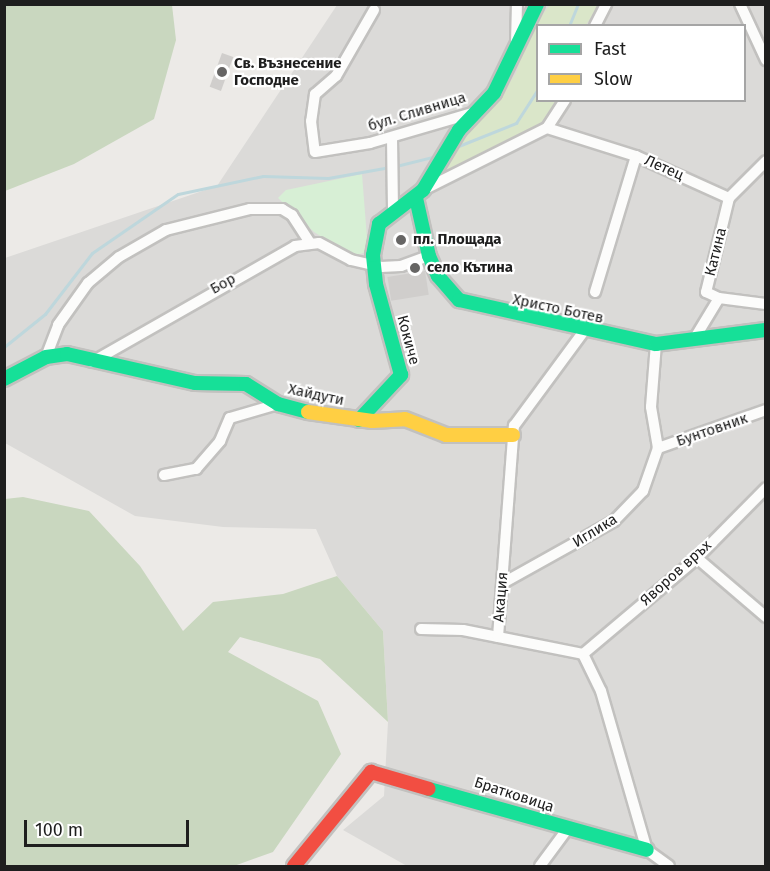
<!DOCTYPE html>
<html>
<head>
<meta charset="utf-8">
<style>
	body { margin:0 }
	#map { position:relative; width:770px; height:871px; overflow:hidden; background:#eceae7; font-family:"Fira Sans",sans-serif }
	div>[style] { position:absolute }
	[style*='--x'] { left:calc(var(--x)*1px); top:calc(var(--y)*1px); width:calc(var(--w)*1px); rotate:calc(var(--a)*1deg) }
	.residential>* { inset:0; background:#dbdad8 }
	.grass>* { inset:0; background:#dae6c9 }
	.forest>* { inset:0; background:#c9d7bf }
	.park>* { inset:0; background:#d7efd5 }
	.stream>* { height:3px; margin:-1.5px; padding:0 1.5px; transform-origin:1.5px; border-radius:1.5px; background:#bed7dc }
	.building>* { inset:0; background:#d0cecc; transform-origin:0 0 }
	.roads { filter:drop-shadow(2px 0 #c2c1bf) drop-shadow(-2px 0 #c2c1bf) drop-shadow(0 2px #c2c1bf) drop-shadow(0 -2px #c2c1bf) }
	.street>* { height:10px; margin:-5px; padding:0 5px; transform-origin:5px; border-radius:5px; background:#fcfcfb }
	.fast>* { height:14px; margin:-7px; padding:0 7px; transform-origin:7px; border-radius:7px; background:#16e098 }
	.slow>* { height:14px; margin:-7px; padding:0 7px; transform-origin:7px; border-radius:7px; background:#ffcf43 }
	.jam>* { height:14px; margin:-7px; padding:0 7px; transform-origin:7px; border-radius:7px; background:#f24e42 }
	.dots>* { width:16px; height:16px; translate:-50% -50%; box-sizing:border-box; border:3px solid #fff; border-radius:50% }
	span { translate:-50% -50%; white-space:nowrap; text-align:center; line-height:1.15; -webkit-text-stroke:4.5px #fff; paint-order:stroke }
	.poi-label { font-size:15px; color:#1e1e1e; font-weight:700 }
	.left { translate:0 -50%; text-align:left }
	.street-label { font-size:15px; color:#1e1e1e }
	.frame { position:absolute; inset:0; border:6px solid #1e1e1e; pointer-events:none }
	.legend { position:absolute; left:536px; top:24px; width:210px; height:78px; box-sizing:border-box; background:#fff; border:2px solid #a5a5a5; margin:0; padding:8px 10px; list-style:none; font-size:18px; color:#1e1e1e }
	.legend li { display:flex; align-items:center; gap:12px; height:30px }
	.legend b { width:30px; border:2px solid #a5a5a5 }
	.scale { position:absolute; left:24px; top:820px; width:165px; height:27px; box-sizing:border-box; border:3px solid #1e1e1e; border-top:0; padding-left:8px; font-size:18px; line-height:21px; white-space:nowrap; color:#1e1e1e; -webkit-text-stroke:4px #fff; paint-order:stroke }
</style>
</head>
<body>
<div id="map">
	<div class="residential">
		<div style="clip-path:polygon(evenodd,337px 5px,765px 5px,765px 866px,407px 866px,343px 830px,384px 796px,388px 722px,383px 631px,337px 576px,316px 529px,223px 527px,135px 516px,5px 443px,5px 258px,217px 186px,337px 5px,538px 26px,744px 26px,744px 100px,538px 100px,538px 26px)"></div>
	</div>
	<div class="grass">
		<div style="clip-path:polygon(550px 5px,599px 5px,586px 25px,538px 26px,538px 100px,558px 101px,550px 116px,523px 135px,440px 177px,475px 119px,500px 98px,516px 73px,530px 30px)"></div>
	</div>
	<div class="forest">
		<div style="clip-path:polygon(5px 4px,172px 5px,176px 40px,154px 119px,74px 164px,5px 191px)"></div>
		<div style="clip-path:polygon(23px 497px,89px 511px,140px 566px,183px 631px,213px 602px,283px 594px,337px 576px,383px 631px,388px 722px,320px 659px,240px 637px,228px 652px,318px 701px,341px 754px,273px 852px,234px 866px,5px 866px,5px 499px)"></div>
	</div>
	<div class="park">
		<div style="clip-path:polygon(362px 174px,368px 251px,358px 255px,345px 251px,314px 232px,278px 198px,286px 190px)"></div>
	</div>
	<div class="stream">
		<div style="--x:569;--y:26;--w:24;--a:-68"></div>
		<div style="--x:456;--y:147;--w:65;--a:-21.8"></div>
		<div style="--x:516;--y:123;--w:40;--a:-57.1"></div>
		<div style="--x:396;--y:166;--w:41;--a:-14"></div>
		<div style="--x:4;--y:347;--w:53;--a:-38.8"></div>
		<div style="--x:45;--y:314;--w:77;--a:-52.4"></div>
		<div style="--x:92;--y:253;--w:104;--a:-34.5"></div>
		<div style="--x:178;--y:194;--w:87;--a:-12"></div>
		<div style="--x:263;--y:176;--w:65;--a:1.8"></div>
		<div style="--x:328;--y:178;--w:63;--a:-10.1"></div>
	</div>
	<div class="building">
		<div style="left:222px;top:53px;width:12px;height:36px;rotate:20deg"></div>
		<div style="left:425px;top:271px;width:24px;height:38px;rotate:81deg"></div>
	</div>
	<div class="roads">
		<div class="street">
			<div style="--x:740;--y:4;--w:62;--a:65.1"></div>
			<div style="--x:374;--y:10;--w:76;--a:119.9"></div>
			<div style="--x:336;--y:76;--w:28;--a:139"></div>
			<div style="--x:315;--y:94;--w:27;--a:98"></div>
			<div style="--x:311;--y:121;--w:31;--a:83"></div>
			<div style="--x:315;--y:152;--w:56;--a:-9.3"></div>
			<div style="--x:370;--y:143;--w:110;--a:-16.3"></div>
			<div style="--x:595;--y:26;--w:25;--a:-63"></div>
			<div style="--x:516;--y:44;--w:40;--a:-88.6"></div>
			<div style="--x:547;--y:128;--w:93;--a:17.5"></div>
			<div style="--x:636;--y:156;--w:102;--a:24.3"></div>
			<div style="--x:392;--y:138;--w:72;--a:89.2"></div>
			<div style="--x:423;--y:190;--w:139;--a:-26.6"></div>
			<div style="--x:547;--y:128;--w:33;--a:-57"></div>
			<div style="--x:729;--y:198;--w:97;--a:103.7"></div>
			<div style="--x:706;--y:292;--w:14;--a:25"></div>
			<div style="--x:719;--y:298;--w:47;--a:7.3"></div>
			<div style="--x:729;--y:198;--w:52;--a:-45"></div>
			<div style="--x:595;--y:292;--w:142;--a:-73.2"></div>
			<div style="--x:693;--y:341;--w:50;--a:-58.8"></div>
			<div style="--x:46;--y:357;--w:34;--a:-69"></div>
			<div style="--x:58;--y:325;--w:52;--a:-54.5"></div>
			<div style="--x:88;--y:283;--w:40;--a:-40"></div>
			<div style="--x:119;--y:257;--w:54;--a:-29.9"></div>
			<div style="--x:166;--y:230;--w:87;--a:-14"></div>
			<div style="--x:250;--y:209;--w:32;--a:0"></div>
			<div style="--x:282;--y:209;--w:12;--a:31"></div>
			<div style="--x:292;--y:215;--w:33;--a:57"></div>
			<div style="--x:92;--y:362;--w:234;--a:-29.7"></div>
			<div style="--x:295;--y:246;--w:24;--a:-7"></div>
			<div style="--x:319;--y:243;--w:36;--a:28"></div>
			<div style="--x:351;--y:260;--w:31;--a:13"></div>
			<div style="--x:381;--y:267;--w:20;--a:-3"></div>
			<div style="--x:401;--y:266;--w:30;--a:-20"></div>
			<div style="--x:658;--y:448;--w:114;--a:-19.4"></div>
			<div style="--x:164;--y:475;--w:33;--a:-11"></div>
			<div style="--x:196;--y:469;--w:37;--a:-49"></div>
			<div style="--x:220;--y:441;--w:25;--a:-67"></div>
			<div style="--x:230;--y:418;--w:50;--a:-16.3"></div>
			<div style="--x:697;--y:558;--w:91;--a:40.5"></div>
			<div style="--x:503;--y:583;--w:127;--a:-29.2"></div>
			<div style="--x:614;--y:521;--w:42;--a:-46"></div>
			<div style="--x:643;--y:491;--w:46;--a:-70.8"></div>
			<div style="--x:658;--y:448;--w:42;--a:-99.7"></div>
			<div style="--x:651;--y:407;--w:63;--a:-85.5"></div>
			<div style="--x:421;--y:629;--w:42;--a:1.4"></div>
			<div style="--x:463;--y:630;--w:122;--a:11.3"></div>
			<div style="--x:583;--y:654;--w:41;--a:64.1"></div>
			<div style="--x:601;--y:691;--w:166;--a:73.9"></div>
			<div style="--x:647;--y:850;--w:27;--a:36"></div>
			<div style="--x:498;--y:637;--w:212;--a:-85.7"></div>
			<div style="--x:514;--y:426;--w:118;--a:-53.6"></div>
			<div style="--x:583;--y:654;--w:149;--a:-40.1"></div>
			<div style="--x:697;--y:558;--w:98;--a:-45.4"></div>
			<div style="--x:540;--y:866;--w:47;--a:-53.6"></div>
		</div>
		<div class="fast">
			<div style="--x:416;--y:198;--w:59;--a:77.4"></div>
			<div style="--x:429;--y:256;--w:22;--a:66"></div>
			<div style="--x:438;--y:276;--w:32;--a:49"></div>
			<div style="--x:459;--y:300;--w:202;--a:12.6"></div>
			<div style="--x:656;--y:344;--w:111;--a:-7.3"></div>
			<div style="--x:4;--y:379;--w:47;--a:-27.6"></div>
			<div style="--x:46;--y:357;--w:21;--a:-8"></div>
			<div style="--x:67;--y:354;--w:131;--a:12.8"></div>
			<div style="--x:195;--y:383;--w:51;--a:1.1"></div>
			<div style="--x:246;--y:384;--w:38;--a:32"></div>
			<div style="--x:278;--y:404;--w:31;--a:15"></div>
			<div style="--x:359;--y:420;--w:62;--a:-47"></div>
			<div style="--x:401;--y:375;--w:94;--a:-105.4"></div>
			<div style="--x:376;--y:284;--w:29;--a:-96"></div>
			<div style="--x:373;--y:255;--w:32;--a:-79"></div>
			<div style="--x:379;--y:224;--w:56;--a:-37.7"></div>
			<div style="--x:423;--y:190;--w:70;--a:-59"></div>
			<div style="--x:459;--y:130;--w:51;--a:-46.6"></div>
			<div style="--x:494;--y:93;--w:99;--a:-64.2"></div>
			<div style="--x:429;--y:789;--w:226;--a:15.6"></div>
		</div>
		<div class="slow">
			<div style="--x:308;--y:412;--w:65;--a:8"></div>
			<div style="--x:372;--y:421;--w:33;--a:-3"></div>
			<div style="--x:405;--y:419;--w:44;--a:21.3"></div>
			<div style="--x:446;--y:435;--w:67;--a:0"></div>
		</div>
		<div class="jam">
			<div style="--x:294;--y:866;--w:122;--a:-50.7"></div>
			<div style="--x:371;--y:772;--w:60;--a:16.3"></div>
		</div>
	</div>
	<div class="dots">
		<div style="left:222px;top:72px;background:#666564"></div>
		<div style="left:401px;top:240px;background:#666564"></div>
		<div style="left:415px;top:268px;background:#666564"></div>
	</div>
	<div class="poi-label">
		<span class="left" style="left:234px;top:72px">Св. Възнесение<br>Господне</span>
		<span class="left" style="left:413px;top:240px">пл. Площада</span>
		<span class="left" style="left:427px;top:268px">село Кътина</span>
	</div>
	<div class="street-label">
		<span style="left:417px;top:112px;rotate:-17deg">бул. Сливница</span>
		<span style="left:664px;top:168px;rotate:24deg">Летец</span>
		<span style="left:716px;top:252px;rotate:-76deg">Катина</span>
		<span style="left:223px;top:284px;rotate:-29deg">Бор</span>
		<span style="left:558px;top:309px;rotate:12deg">Христо Ботев</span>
		<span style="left:408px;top:340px;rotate:75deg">Кокиче</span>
		<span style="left:316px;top:395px;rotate:12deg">Хайдути</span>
		<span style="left:712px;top:430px;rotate:-19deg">Бунтовник</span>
		<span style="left:595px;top:531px;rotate:-32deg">Иглика</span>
		<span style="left:676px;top:573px;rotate:-42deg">Яворов връх</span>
		<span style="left:501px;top:597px;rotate:-85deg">Акация</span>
		<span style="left:514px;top:795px;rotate:18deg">Братковица</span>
	</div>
	<div class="frame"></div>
	<ul class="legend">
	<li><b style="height:8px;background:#16e098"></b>Fast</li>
	<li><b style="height:8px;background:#ffcf43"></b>Slow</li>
	</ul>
	<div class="scale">100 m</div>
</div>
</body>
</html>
